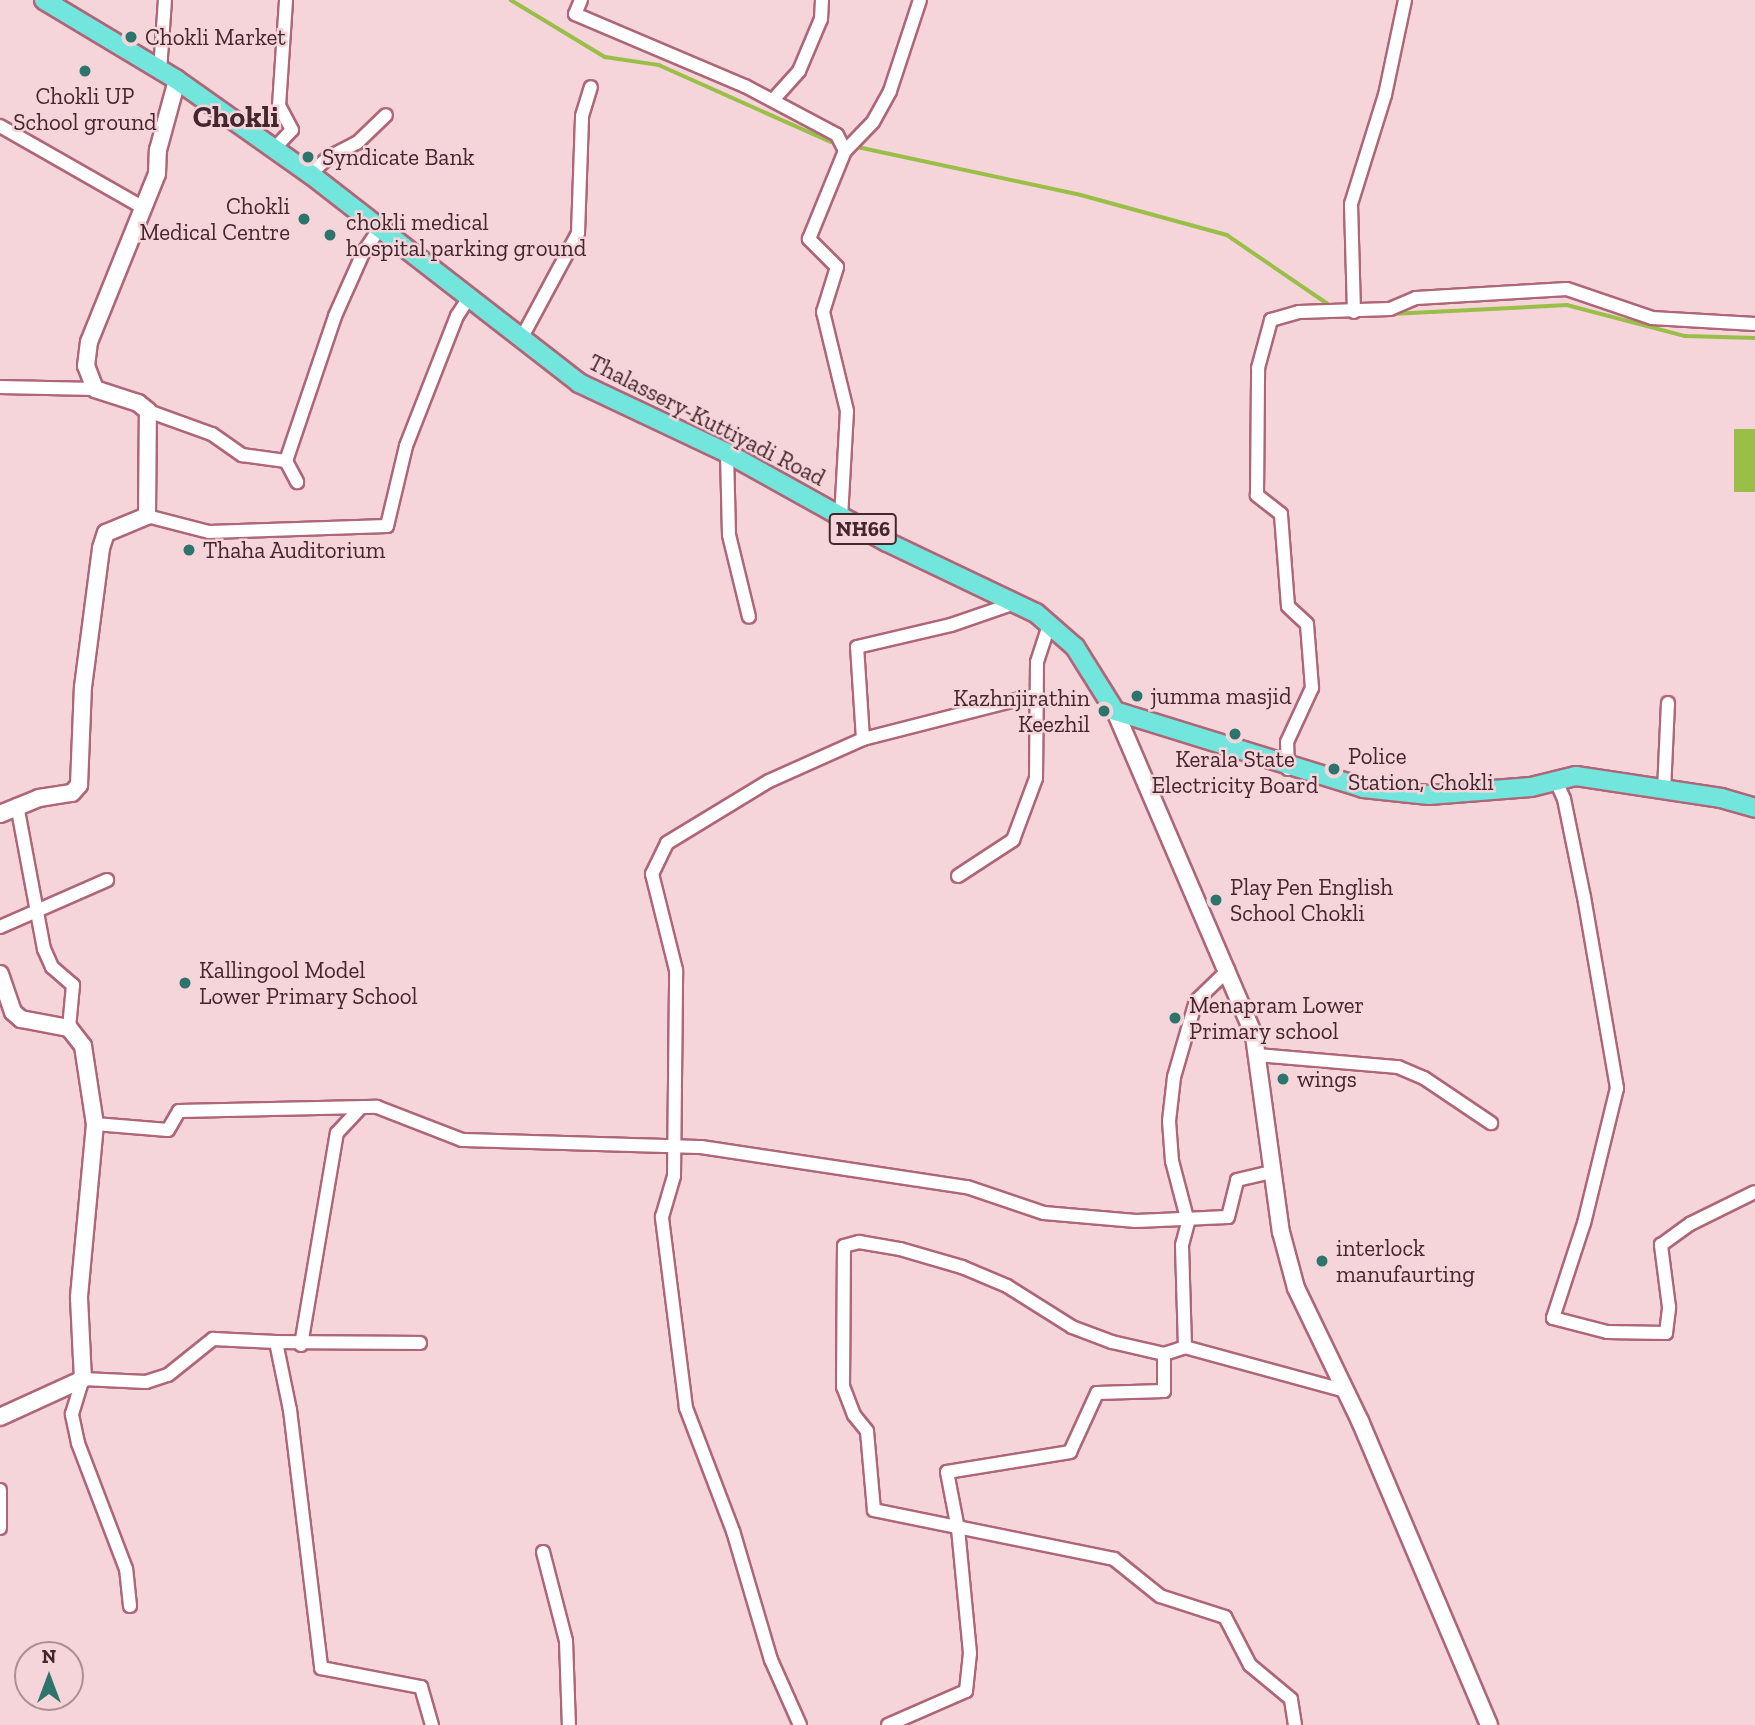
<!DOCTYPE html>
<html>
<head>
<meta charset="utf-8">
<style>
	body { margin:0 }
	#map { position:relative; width:1755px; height:1725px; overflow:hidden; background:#f5d4da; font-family:"Zilla Slab",serif }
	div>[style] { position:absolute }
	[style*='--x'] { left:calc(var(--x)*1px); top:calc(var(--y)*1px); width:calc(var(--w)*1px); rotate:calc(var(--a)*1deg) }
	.water>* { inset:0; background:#9abf49; transform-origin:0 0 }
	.stream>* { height:3.5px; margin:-1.75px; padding:0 1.75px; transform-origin:1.75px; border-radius:1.75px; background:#9abf49 }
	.roads { filter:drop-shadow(2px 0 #ae6678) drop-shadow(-2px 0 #ae6678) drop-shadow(0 2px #ae6678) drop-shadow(0 -2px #ae6678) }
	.street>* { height:12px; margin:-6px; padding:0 6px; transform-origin:6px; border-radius:6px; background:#fff }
	.secondary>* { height:16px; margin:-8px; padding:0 8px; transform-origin:8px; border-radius:8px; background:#fff }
	.primary>* { height:18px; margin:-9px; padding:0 9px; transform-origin:9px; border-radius:9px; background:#72e6dc }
	.dots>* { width:19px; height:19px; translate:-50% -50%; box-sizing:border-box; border:4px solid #f5d4da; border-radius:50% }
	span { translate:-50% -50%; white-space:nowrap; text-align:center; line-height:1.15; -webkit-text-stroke:5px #f5d4da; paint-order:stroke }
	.shield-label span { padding:2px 5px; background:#f5d4da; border:2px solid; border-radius:5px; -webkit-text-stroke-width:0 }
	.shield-label { font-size:21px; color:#44262d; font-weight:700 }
	.poi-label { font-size:23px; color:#44262d }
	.left { translate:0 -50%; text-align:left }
	.right { translate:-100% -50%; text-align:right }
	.street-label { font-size:23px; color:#44262d }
	.district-label { font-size:30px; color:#44262d; font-weight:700 }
	.north { position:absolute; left:14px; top:1641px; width:70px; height:70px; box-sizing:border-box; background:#f5d4da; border:2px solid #ae8e95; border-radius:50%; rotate:0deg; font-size:19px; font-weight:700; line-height:28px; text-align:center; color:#44262d }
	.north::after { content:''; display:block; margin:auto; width:24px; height:32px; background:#2d746c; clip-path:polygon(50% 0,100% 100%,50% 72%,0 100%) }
</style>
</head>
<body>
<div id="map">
	<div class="water">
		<div style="left:1734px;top:429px;width:21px;height:63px"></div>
	</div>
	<div class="stream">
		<div style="--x:511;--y:0;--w:110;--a:31.2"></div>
		<div style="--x:605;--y:57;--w:55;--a:8.4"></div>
		<div style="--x:659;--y:65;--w:188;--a:24.1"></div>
		<div style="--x:853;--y:146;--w:233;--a:12.1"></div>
		<div style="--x:1081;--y:195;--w:151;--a:15.3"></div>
		<div style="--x:1227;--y:235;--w:126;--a:34.3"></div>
		<div style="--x:1391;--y:314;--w:176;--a:-2.9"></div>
		<div style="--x:1567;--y:305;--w:122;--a:14.7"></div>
		<div style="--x:1685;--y:336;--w:70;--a:1.6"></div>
	</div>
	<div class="roads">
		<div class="street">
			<div style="--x:581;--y:0;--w:15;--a:113"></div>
			<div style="--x:575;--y:14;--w:185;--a:23"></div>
			<div style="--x:745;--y:86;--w:104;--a:28"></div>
			<div style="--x:837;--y:135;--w:18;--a:63"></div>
			<div style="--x:845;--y:151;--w:40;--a:-46"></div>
			<div style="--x:873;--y:122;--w:35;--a:-61"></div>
			<div style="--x:890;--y:91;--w:96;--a:-71.8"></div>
			<div style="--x:160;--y:71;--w:71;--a:-86"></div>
			<div style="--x:773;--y:100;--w:39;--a:-48"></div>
			<div style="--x:799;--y:71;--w:56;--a:-67.1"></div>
			<div style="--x:821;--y:19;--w:19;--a:-87"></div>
			<div style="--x:0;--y:126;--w:163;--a:29.7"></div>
			<div style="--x:274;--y:149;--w:26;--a:-47"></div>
			<div style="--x:292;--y:130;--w:27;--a:-118"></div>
			<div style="--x:279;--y:106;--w:106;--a:-86.2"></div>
			<div style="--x:310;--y:174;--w:25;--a:-42"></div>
			<div style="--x:329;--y:157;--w:31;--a:-27"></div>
			<div style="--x:357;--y:143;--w:40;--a:-44"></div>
			<div style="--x:1354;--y:312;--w:108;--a:-91.6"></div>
			<div style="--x:1351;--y:204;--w:114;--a:-72.7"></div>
			<div style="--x:1385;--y:95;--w:97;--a:-78.1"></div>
			<div style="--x:521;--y:339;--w:120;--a:-61.7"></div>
			<div style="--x:578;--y:233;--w:117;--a:-88"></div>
			<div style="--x:582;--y:116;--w:30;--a:-73"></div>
			<div style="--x:0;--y:387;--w:95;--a:1.2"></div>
			<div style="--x:148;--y:411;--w:68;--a:19.8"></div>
			<div style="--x:212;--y:434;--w:37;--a:35"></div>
			<div style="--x:242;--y:455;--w:44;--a:7.8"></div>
			<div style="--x:286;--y:461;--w:153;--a:-71.3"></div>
			<div style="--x:335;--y:316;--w:69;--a:-66"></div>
			<div style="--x:363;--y:253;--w:27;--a:-56"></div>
			<div style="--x:727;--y:453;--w:82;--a:88.6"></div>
			<div style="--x:729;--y:535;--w:84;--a:76.3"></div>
			<div style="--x:286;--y:461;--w:24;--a:62"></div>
			<div style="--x:147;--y:516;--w:64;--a:14.5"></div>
			<div style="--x:209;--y:532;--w:178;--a:-1.9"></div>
			<div style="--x:387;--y:526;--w:82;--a:-76.6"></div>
			<div style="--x:406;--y:446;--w:140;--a:-68.6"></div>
			<div style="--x:457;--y:316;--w:20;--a:-57"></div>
			<div style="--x:841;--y:518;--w:107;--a:-86.8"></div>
			<div style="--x:847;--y:411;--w:102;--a:-103.6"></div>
			<div style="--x:823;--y:312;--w:47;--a:-72.7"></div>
			<div style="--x:837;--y:267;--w:40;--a:-135"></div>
			<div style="--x:809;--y:239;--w:95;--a:-67.8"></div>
			<div style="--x:863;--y:739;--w:92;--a:-93.7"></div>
			<div style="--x:857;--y:647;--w:97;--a:-13.2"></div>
			<div style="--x:951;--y:625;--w:68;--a:-19"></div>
			<div style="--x:1288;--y:769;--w:27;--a:-92"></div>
			<div style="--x:1287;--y:742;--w:60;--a:-65.2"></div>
			<div style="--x:1312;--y:688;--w:64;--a:-94.5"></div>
			<div style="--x:1307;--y:624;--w:26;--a:-137"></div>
			<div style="--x:1288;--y:606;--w:92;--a:-94.4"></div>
			<div style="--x:1281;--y:514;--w:31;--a:-142"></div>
			<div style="--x:1257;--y:495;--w:127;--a:-89.5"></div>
			<div style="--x:1258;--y:368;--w:50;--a:-74.8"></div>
			<div style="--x:1271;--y:320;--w:29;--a:-16"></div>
			<div style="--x:1299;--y:312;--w:91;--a:-1.9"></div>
			<div style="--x:1390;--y:309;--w:28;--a:-23"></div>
			<div style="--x:1416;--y:298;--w:151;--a:-3.4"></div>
			<div style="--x:1567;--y:289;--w:90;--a:18.8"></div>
			<div style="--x:1652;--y:318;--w:103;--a:3.3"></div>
			<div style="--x:1556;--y:781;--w:20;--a:66"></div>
			<div style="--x:1564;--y:799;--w:100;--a:78.5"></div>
			<div style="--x:1584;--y:897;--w:194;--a:80.2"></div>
			<div style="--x:1617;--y:1088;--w:139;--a:103.7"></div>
			<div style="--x:1584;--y:1223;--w:100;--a:108.1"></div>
			<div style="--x:1553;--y:1318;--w:56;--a:14.5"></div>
			<div style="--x:1607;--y:1332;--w:59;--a:1"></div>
			<div style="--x:1666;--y:1333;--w:26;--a:-83"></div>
			<div style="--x:1669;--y:1307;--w:63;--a:-97.4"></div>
			<div style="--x:1661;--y:1245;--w:36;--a:-36"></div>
			<div style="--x:1690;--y:1224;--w:72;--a:-26.2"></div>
			<div style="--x:1664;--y:791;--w:88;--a:-87.4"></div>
			<div style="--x:17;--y:805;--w:147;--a:79.4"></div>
			<div style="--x:44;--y:949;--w:20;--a:66"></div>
			<div style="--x:52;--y:967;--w:28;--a:41"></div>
			<div style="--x:73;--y:985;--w:43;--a:95.3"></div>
			<div style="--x:958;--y:876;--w:66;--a:-33.2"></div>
			<div style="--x:1013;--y:840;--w:66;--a:-69.6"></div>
			<div style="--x:1036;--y:778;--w:116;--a:-89.5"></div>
			<div style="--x:1037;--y:662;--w:40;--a:-72"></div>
			<div style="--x:0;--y:927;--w:117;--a:-23.7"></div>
			<div style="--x:1257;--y:1055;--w:142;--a:4.9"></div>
			<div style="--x:1398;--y:1067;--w:28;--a:23"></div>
			<div style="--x:1424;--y:1078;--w:81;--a:33.9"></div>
			<div style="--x:95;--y:1124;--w:73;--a:4.7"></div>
			<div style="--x:168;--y:1130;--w:22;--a:-60"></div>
			<div style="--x:179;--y:1111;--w:198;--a:-1.2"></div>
			<div style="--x:377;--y:1107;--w:91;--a:21.2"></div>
			<div style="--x:462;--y:1140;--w:239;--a:1.7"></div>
			<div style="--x:701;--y:1147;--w:269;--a:8.6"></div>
			<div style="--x:967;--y:1187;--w:81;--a:18.7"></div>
			<div style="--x:1044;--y:1213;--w:92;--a:5"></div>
			<div style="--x:1136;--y:1221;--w:92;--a:-2.5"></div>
			<div style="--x:1228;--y:1217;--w:38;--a:-76"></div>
			<div style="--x:1237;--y:1180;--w:37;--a:-13"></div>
			<div style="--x:276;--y:1342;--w:144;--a:0.4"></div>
			<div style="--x:301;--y:1345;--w:215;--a:-80.4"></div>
			<div style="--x:337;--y:1133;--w:34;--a:-47"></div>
			<div style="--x:1185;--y:1347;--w:102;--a:-91.7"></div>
			<div style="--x:1182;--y:1245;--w:24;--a:-75"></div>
			<div style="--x:1188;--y:1222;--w:63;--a:-104.7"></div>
			<div style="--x:1172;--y:1161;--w:40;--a:-94.3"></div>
			<div style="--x:1169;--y:1121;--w:44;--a:-83.5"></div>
			<div style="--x:1174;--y:1077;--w:79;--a:-73.9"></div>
			<div style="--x:1196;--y:1001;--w:45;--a:-44.1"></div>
			<div style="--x:0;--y:1490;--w:38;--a:90"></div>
			<div style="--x:543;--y:1552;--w:92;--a:75.5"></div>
			<div style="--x:566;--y:1641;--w:84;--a:88"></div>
			<div style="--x:130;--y:1606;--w:37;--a:-96"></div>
			<div style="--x:126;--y:1569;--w:135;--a:-110.9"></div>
			<div style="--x:78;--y:1443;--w:30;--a:-102"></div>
			<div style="--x:72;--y:1414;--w:37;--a:-73"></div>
			<div style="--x:83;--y:1379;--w:63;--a:2.7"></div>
			<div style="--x:146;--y:1382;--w:23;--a:-18"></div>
			<div style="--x:168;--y:1375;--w:58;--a:-38.7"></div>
			<div style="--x:213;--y:1339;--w:63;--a:2.7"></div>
			<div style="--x:276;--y:1342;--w:69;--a:78.4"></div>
			<div style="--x:290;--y:1410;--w:260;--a:83.1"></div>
			<div style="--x:321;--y:1668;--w:102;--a:10.8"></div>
			<div style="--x:421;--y:1687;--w:40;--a:74"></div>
			<div style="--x:800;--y:1725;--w:71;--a:-114"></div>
			<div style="--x:771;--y:1660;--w:134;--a:-106.4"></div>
			<div style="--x:733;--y:1531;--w:132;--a:-110.9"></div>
			<div style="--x:686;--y:1408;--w:193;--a:-97.2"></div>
			<div style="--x:662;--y:1217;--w:43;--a:-73.7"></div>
			<div style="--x:674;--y:1176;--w:206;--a:-89.4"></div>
			<div style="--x:676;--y:970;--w:99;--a:-104"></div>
			<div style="--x:652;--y:874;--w:34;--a:-64"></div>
			<div style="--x:667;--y:843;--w:119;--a:-31.3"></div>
			<div style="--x:769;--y:781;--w:103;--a:-24.1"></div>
			<div style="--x:863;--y:739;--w:179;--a:-14.3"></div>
			<div style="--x:888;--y:1725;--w:85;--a:-23.6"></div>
			<div style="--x:966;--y:1691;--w:38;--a:-84"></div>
			<div style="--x:970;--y:1653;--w:125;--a:-95.5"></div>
			<div style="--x:958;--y:1529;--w:58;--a:-100.9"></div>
			<div style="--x:947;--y:1472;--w:125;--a:-9.2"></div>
			<div style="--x:1070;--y:1452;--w:65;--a:-65.4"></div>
			<div style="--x:1097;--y:1393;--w:67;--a:-1.7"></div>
			<div style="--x:1164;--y:1391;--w:37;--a:-90"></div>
			<div style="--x:1295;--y:1725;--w:26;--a:-99"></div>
			<div style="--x:1291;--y:1699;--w:53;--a:-140.3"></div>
			<div style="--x:1250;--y:1665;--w:54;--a:-117.5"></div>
			<div style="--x:1225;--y:1617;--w:68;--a:-162.1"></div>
			<div style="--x:1160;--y:1596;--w:59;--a:-141.2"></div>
			<div style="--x:1114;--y:1559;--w:245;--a:-168.5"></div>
			<div style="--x:874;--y:1510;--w:79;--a:-95.1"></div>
			<div style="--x:867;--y:1431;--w:21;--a:-129"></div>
			<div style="--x:854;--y:1415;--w:30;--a:-111"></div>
			<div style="--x:843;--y:1387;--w:141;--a:-89.6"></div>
			<div style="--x:844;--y:1246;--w:16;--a:-15"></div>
			<div style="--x:859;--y:1242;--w:42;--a:9.7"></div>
			<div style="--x:900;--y:1249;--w:65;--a:16.2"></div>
			<div style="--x:962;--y:1267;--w:49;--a:22.9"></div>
			<div style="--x:1007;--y:1286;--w:77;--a:32.2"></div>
			<div style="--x:1072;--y:1327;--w:43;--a:20.6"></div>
			<div style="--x:1112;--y:1342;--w:53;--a:13"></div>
			<div style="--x:1164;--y:1354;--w:22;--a:-18"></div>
			<div style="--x:1185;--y:1347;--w:167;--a:15.3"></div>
		</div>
		<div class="secondary">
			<div style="--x:1115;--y:711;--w:353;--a:66.8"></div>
			<div style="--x:1254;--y:1036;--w:198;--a:82.2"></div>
			<div style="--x:1281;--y:1232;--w:58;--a:75"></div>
			<div style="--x:1296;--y:1288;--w:148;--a:64.3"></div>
			<div style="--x:1360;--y:1421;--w:330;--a:67"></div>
			<div style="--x:0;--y:814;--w:42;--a:-22.3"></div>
			<div style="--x:39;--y:798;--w:33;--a:-9"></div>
			<div style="--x:72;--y:793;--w:11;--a:-49"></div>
			<div style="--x:79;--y:785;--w:98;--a:-87.7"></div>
			<div style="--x:83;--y:687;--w:140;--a:-82.6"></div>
			<div style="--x:101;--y:548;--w:16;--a:-72"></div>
			<div style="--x:106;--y:533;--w:44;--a:-22.5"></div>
			<div style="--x:147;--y:516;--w:105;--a:-89.5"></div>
			<div style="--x:148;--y:411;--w:13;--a:-141"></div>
			<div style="--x:138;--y:403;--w:45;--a:-162"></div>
			<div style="--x:95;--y:389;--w:25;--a:-111"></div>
			<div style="--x:86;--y:366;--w:24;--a:-83"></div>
			<div style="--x:89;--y:342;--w:181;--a:-68"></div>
			<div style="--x:157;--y:174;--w:24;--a:-88"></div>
			<div style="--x:158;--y:150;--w:73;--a:-74.8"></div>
			<div style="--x:0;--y:974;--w:40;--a:71.1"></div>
			<div style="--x:13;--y:1012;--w:11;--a:41"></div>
			<div style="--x:21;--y:1019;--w:49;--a:10.6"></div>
			<div style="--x:69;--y:1028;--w:23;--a:52"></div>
			<div style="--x:83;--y:1046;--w:79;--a:81.3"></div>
			<div style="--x:95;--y:1124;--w:175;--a:95.3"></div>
			<div style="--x:79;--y:1298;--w:81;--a:87.2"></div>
			<div style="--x:83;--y:1379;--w:91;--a:155.4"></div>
		</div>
		<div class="primary">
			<div style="--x:44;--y:0;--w:155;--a:31"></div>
			<div style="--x:177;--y:80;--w:163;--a:35.3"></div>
			<div style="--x:310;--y:174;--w:341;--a:37.8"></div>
			<div style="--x:579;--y:383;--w:164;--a:25.3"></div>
			<div style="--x:727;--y:453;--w:183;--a:29.1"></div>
			<div style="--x:887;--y:542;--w:165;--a:25.5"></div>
			<div style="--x:1036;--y:613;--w:52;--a:41.1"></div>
			<div style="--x:1075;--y:647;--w:75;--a:58"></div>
			<div style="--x:1115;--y:711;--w:260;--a:17.2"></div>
			<div style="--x:1363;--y:788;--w:66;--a:6.1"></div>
			<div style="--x:1429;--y:795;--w:102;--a:-4.5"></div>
			<div style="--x:1531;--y:787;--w:46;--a:-13.7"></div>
			<div style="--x:1576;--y:776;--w:147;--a:8.6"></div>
			<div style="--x:1721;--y:798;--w:35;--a:16"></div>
		</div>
	</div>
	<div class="dots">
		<div style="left:131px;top:37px;background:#2d746c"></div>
		<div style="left:85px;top:71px;background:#2d746c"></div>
		<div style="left:308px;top:157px;background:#2d746c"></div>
		<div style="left:304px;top:219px;background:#2d746c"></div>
		<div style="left:330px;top:235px;background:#2d746c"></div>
		<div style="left:189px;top:550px;background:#2d746c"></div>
		<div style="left:1137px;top:696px;background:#2d746c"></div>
		<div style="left:1104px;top:711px;background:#2d746c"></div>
		<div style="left:1235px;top:734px;background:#2d746c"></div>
		<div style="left:1334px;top:769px;background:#2d746c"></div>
		<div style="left:1216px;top:900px;background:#2d746c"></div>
		<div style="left:185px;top:983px;background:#2d746c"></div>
		<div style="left:1175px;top:1018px;background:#2d746c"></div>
		<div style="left:1283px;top:1079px;background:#2d746c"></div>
		<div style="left:1322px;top:1261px;background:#2d746c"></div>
	</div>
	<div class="shield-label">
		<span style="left:863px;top:529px">NH66</span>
	</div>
	<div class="poi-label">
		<span class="left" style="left:145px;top:37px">Chokli Market</span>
		<span style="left:85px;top:109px">Chokli UP<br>School ground</span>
		<span class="left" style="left:322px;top:157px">Syndicate Bank</span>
		<span class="right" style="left:290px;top:219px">Chokli<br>Medical Centre</span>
		<span class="left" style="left:346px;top:235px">chokli medical<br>hospital parking ground</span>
		<span class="left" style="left:203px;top:550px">Thaha Auditorium</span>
		<span class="left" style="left:1151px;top:696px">jumma masjid</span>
		<span class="right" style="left:1090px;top:711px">Kazhnjirathin<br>Keezhil</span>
		<span class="left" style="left:1348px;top:769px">Police<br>Station, Chokli</span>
		<span style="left:1235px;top:772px">Kerala State<br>Electricity Board</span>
		<span class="left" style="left:1230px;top:900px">Play Pen English<br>School Chokli</span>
		<span class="left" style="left:199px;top:983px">Kallingool Model<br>Lower Primary School</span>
		<span class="left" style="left:1189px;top:1018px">Menapram Lower<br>Primary school</span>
		<span class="left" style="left:1297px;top:1079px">wings</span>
		<span class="left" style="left:1336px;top:1261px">interlock<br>manufaurting</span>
	</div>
	<div class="street-label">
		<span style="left:707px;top:420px;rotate:27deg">Thalassery-Kuttiyadi Road</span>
	</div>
	<div class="district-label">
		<span style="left:236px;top:117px">Chokli</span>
	</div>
	<div class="north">N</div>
</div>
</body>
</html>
